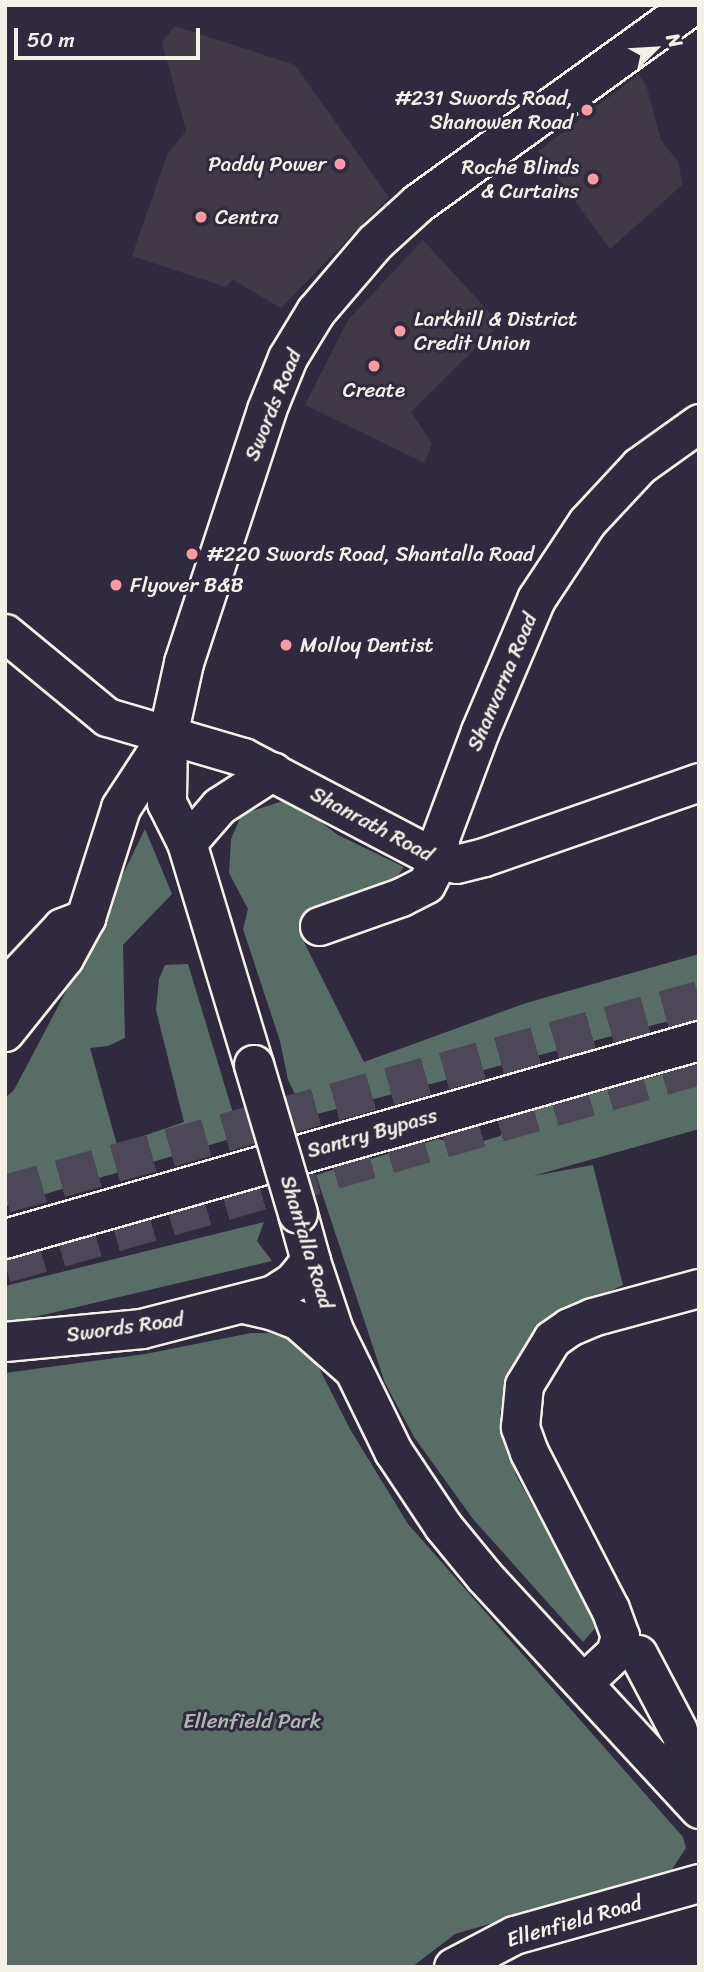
<!DOCTYPE html>
<html>
<head>
<meta charset="utf-8">
<style>
	body { margin:0 }
	#map { position:relative; width:704px; height:1972px; overflow:hidden; background:#2f2a3d; font-family:Sriracha,sans-serif }
	div>[style] { position:absolute }
	[style*='--x'] { left:calc(var(--x)*1px); top:calc(var(--y)*1px); width:calc(var(--w)*1px); rotate:calc(var(--a)*1deg) }
	.built>* { inset:0; background:#423946 }
	.green>* { inset:0; background:#596d67 }
	.highway-tunnel>* { height:38px; margin-top:-19px; transform-origin:0; background:repeating-linear-gradient(90deg,#4d4857 0 38px,transparent 0 57px) }
	.roads { filter:drop-shadow(2px 0 #f4f1e8) drop-shadow(-2px 0 #f4f1e8) drop-shadow(0 2px #f4f1e8) drop-shadow(0 -2px #f4f1e8) }
	.minor>* { height:37px; margin:-18.5px; padding:0 18.5px; transform-origin:18.5px; border-radius:18.5px; background:#2f2a3d }
	.major>* { height:38px; margin:-19px; padding:0 19px; transform-origin:19px; border-radius:19px; background:#2f2a3d }
	.bridges { filter:drop-shadow(2px 0 #f4f1e8) drop-shadow(-2px 0 #f4f1e8) drop-shadow(0 2px #f4f1e8) drop-shadow(0 -2px #f4f1e8) }
	.major-bridge>* { height:38px; margin:-19px; padding:0 19px; transform-origin:19px; border-radius:19px; background:#2f2a3d }
	.dots>* { width:19px; height:19px; translate:-50% -50%; box-sizing:border-box; border:4px solid #2f2a3d; border-radius:50% }
	span { translate:-50% -50%; white-space:nowrap; text-align:center; line-height:1.15; -webkit-text-stroke:6px #2f2a3d; paint-order:stroke }
	.poi-label { font-size:21px; color:#f4f1e8 }
	.right { translate:-100% -50%; text-align:right }
	.left { translate:0 -50%; text-align:left }
	.street-label { font-size:21px; color:#f4f1e8 }
	.park-label { font-size:21px; color:#aeb6ae }
	.frame { position:absolute; inset:0; border:7px solid #f4f1e8; pointer-events:none }
	.north { position:absolute; left:620px; top:14px; width:70px; height:70px; -webkit-text-stroke:5px #2f2a3d; paint-order:stroke; rotate:66deg; font-size:19px; font-weight:700; line-height:28px; text-align:center; color:#f4f1e8 }
	.north::after { content:''; display:block; margin:auto; width:24px; height:32px; background:#f4f1e8; clip-path:polygon(50% 0,100% 100%,50% 72%,0 100%) }
	.scale { position:absolute; left:14px; top:28px; width:186px; height:32px; box-sizing:border-box; border:4px solid #f4f1e8; border-top:0; padding-left:9px; font-size:21px; line-height:24px; white-space:nowrap; color:#f4f1e8; -webkit-text-stroke:5px #2f2a3d; paint-order:stroke }
</style>
</head>
<body>
<div id="map">
	<div class="built">
		<div style="clip-path:polygon(175px 26px,295px 65px,389px 197px,281px 308px,233px 280px,226px 287px,132px 256px,167px 155px,186px 131px,162px 42px)"></div>
		<div style="clip-path:polygon(639px 74px,647px 88px,661px 140px,679px 163px,682px 185px,610px 249px,538px 151px)"></div>
		<div style="clip-path:polygon(423px 240px,500px 324px,411px 412px,432px 443px,425px 463px,305px 405px,348px 320px)"></div>
	</div>
	<div class="green">
		<div style="clip-path:polygon(283px 801px,307px 812px,338px 835px,404px 867px,397px 877px,312px 909px,300px 934px,364px 1062px,526px 1003px,699px 954px,699px 1013px,306px 1117px,300px 1096px,295px 1094px,288px 1080px,280px 1041px,243px 929px,248px 909px,229px 873px,231px 839px,242px 814px)"></div>
		<div style="clip-path:polygon(145px 829px,172px 894px,123px 945px,125px 1038px,108px 1046px,90px 1048px,117px 1145px,184px 1122px,156px 1010px,159px 979px,165px 965px,188px 964px,240px 1136px,5px 1206px,5px 1098px,14px 1090px,63px 997px)"></div>
		<div style="clip-path:polygon(699px 1064px,699px 1129px,533px 1176px,593px 1165px,623px 1285px,580px 1305px,514px 1370px,500px 1412px,516px 1475px,598px 1625px,583px 1642px,473px 1519px,414px 1437px,385px 1383px,316px 1175px,438px 1139px,467px 1146px,500px 1136px,517px 1115px)"></div>
		<div style="clip-path:polygon(264px 1222px,257px 1241px,272px 1261px,5px 1324px,5px 1286px)"></div>
		<div style="clip-path:polygon(251px 1333px,269px 1333px,287px 1339px,314px 1358px,350px 1429px,408px 1524px,683px 1837px,686px 1848px,671px 1871px,455px 1934px,412px 1967px,5px 1967px,5px 1373px,145px 1354px)"></div>
	</div>
	<div class="highway-tunnel">
		<div style="--x:5;--y:1194;--w:721;--a:-15.62"></div>
		<div style="--x:5;--y:1264;--w:722;--a:-15.92"></div>
	</div>
	<div class="roads">
		<div class="minor">
			<div style="--x:5;--y:633;--w:132;--a:39.5"></div>
			<div style="--x:107;--y:717;--w:142;--a:16.4"></div>
			<div style="--x:243;--y:757;--w:221;--a:27.7"></div>
			<div style="--x:439;--y:860;--w:17;--a:13"></div>
			<div style="--x:456;--y:864;--w:29;--a:-14"></div>
			<div style="--x:484;--y:857;--w:228;--a:-19.2"></div>
			<div style="--x:187;--y:843;--w:49;--a:-49.1"></div>
			<div style="--x:219;--y:806;--w:64;--a:-32.9"></div>
			<div style="--x:319;--y:926;--w:87;--a:-19.5"></div>
			<div style="--x:401;--y:897;--w:28;--a:-27"></div>
			<div style="--x:426;--y:884;--w:27;--a:-62"></div>
			<div style="--x:439;--y:860;--w:22;--a:-87"></div>
			<div style="--x:440;--y:838;--w:114;--a:-69.5"></div>
			<div style="--x:480;--y:731;--w:143;--a:-67"></div>
			<div style="--x:536;--y:599;--w:92;--a:-56.5"></div>
			<div style="--x:587;--y:522;--w:76;--a:-47.1"></div>
			<div style="--x:639;--y:466;--w:74;--a:-35.6"></div>
			<div style="--x:5;--y:988;--w:83;--a:-46.9"></div>
			<div style="--x:62;--y:927;--w:26;--a:-21"></div>
			<div style="--x:311;--y:1261;--w:73;--a:71.6"></div>
			<div style="--x:334;--y:1330;--w:135;--a:64"></div>
			<div style="--x:393;--y:1451;--w:90;--a:56.3"></div>
			<div style="--x:443;--y:1526;--w:65;--a:50.6"></div>
			<div style="--x:484;--y:1576;--w:317;--a:47.3"></div>
			<div style="--x:638;--y:1654;--w:86;--a:62.2"></div>
			<div style="--x:584;--y:1682;--w:42;--a:-43.1"></div>
			<div style="--x:615;--y:1653;--w:18;--a:-74"></div>
			<div style="--x:620;--y:1636;--w:29;--a:-110"></div>
			<div style="--x:610;--y:1609;--w:177;--a:-117.3"></div>
			<div style="--x:529;--y:1452;--w:27;--a:-110"></div>
			<div style="--x:520;--y:1427;--w:42;--a:-84.6"></div>
			<div style="--x:524;--y:1385;--w:54;--a:-58.7"></div>
			<div style="--x:552;--y:1339;--w:21;--a:-35"></div>
			<div style="--x:569;--y:1327;--w:25;--a:-23"></div>
			<div style="--x:592;--y:1317;--w:111;--a:-15.2"></div>
			<div style="--x:671;--y:1778;--w:28;--a:-38"></div>
			<div style="--x:693;--y:1761;--w:25;--a:-117"></div>
			<div style="--x:453;--y:1967;--w:69;--a:-27.7"></div>
			<div style="--x:514;--y:1935;--w:192;--a:-15.7"></div>
		</div>
		<div class="major">
			<div style="--x:168;--y:736;--w:67;--a:90.9"></div>
			<div style="--x:167;--y:803;--w:45;--a:63.4"></div>
			<div style="--x:187;--y:843;--w:232;--a:73.2"></div>
			<div style="--x:5;--y:1032;--w:95;--a:-51.4"></div>
			<div style="--x:64;--y:958;--w:46;--a:-61.2"></div>
			<div style="--x:86;--y:918;--w:115;--a:-72.3"></div>
			<div style="--x:121;--y:808;--w:86;--a:-56.9"></div>
			<div style="--x:168;--y:736;--w:75;--a:-77.6"></div>
			<div style="--x:184;--y:663;--w:266;--a:-71.8"></div>
			<div style="--x:267;--y:410;--w:56;--a:-68"></div>
			<div style="--x:288;--y:358;--w:54;--a:-58.7"></div>
			<div style="--x:316;--y:312;--w:91;--a:-49.5"></div>
			<div style="--x:375;--y:243;--w:59;--a:-42.3"></div>
			<div style="--x:419;--y:203;--w:339;--a:-35.8"></div>
			<div style="--x:5;--y:1239;--w:722;--a:-15.92"></div>
			<div style="--x:244;--y:1304;--w:28;--a:13"></div>
			<div style="--x:271;--y:1310;--w:30;--a:21"></div>
			<div style="--x:299;--y:1321;--w:71;--a:41.6"></div>
			<div style="--x:5;--y:1342;--w:138;--a:-5.4"></div>
			<div style="--x:142;--y:1329;--w:136;--a:-14.4"></div>
			<div style="--x:274;--y:1295;--w:24;--a:-33"></div>
			<div style="--x:294;--y:1282;--w:27;--a:-51"></div>
			<div style="--x:311;--y:1261;--w:49;--a:-105.5"></div>
		</div>
	</div>
	<div class="bridges">
		<div class="major-bridge">
			<div style="--x:254;--y:1065;--w:155;--a:73.5"></div>
		</div>
	</div>
	<div class="dots">
		<div style="left:587px;top:110px;background:#ff9aa2"></div>
		<div style="left:340px;top:164px;background:#ff9aa2"></div>
		<div style="left:593px;top:179px;background:#ff9aa2"></div>
		<div style="left:201px;top:217px;background:#ff9aa2"></div>
		<div style="left:400px;top:331px;background:#ff9aa2"></div>
		<div style="left:374px;top:366px;background:#ff9aa2"></div>
		<div style="left:192px;top:554px;background:#ff9aa2"></div>
		<div style="left:116px;top:585px;background:#ff9aa2"></div>
		<div style="left:286px;top:645px;background:#ff9aa2"></div>
	</div>
	<div class="poi-label">
		<span class="right" style="left:573px;top:110px">#231 Swords Road,<br>Shanowen Road</span>
		<span class="right" style="left:326px;top:164px">Paddy Power</span>
		<span class="right" style="left:579px;top:179px">Roche Blinds<br>&amp; Curtains</span>
		<span class="left" style="left:215px;top:217px">Centra</span>
		<span class="left" style="left:414px;top:331px">Larkhill &amp; District<br>Credit Union</span>
		<span style="left:374px;top:390px">Create</span>
		<span class="left" style="left:206px;top:554px">#220 Swords Road, Shantalla Road</span>
		<span class="left" style="left:130px;top:585px">Flyover B&amp;B</span>
		<span class="left" style="left:300px;top:645px">Molloy Dentist</span>
	</div>
	<div class="street-label">
		<span style="left:273px;top:405px;rotate:-68deg">Swords Road</span>
		<span style="left:502px;top:682px;rotate:-67deg">Shanvarna Road</span>
		<span style="left:372px;top:824px;rotate:28deg">Shanrath Road</span>
		<span style="left:372px;top:1133px;rotate:-16deg">Santry Bypass</span>
		<span style="left:307px;top:1242px;rotate:73deg">Shantalla Road</span>
		<span style="left:125px;top:1327px;rotate:-8deg">Swords Road</span>
		<span style="left:574px;top:1921px;rotate:-16deg">Ellenfield Road</span>
	</div>
	<div class="park-label">
		<span style="left:252px;top:1721px">Ellenfield Park</span>
	</div>
	<div class="frame"></div>
	<div class="north">N</div>
	<div class="scale">50 m</div>
</div>
</body>
</html>
